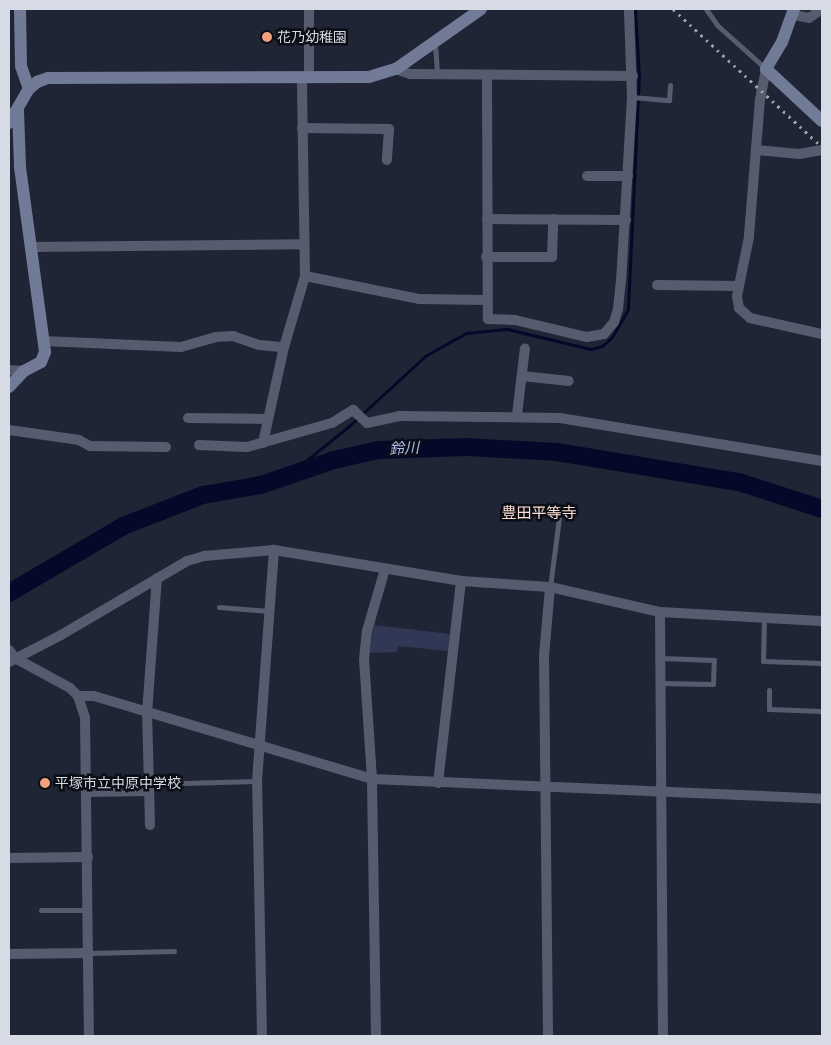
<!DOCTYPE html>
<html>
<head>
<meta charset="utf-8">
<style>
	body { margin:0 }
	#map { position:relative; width:831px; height:1045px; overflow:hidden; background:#202535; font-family:"Roboto Condensed","Noto Sans JP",sans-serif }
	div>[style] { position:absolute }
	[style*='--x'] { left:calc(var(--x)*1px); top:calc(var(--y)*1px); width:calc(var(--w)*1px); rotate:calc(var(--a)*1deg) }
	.green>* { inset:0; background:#303855 }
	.stream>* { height:3px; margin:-1.5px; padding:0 1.5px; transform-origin:1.5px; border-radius:1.5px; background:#050929 }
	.river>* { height:18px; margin:-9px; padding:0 9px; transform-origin:9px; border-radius:9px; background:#050929 }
	.lane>* { height:5px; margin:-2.5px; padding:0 2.5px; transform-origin:2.5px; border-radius:2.5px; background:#565c6e }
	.street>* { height:10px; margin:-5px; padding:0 5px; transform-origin:5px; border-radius:5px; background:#565c6e }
	.secondary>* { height:12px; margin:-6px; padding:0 6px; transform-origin:6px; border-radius:6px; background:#717a97 }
	.rail>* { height:3px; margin-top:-1.5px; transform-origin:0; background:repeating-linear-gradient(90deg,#9ba0ac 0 2.5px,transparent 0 7.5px) }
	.dots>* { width:14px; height:14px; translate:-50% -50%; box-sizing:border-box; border:2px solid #0c0e16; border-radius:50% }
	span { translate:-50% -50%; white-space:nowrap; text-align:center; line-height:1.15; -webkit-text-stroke:5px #0c0e16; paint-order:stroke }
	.poi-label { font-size:14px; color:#d7dbe6 }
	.left { translate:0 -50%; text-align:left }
	.water-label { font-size:15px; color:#aebff4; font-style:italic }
	.neighbourhood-label { font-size:15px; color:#fcdcd0 }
	.frame { position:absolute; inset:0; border:10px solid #d7dbe6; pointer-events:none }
</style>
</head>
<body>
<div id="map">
	<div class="green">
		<div style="clip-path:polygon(374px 625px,450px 634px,448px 651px,399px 646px,396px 652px,369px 653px)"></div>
	</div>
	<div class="stream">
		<div style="--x:287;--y:476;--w:80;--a:-38.9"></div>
		<div style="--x:349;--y:426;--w:103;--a:-42.6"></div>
		<div style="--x:425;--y:356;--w:47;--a:-29.3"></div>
		<div style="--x:466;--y:333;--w:41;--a:-5.6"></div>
		<div style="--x:507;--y:329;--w:86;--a:13.4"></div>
		<div style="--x:591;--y:349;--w:11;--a:-15"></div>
		<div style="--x:602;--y:346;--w:13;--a:-42"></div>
		<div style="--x:612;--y:337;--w:32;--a:-60"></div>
		<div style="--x:628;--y:309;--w:232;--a:-87.3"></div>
		<div style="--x:639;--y:77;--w:68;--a:-93.4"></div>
	</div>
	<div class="river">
		<div style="--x:9;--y:593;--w:132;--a:-30.4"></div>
		<div style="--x:123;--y:526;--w:86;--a:-21.2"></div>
		<div style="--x:203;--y:495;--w:59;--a:-9.8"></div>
		<div style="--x:261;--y:485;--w:77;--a:-18.9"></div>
		<div style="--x:334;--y:460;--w:45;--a:-12.8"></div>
		<div style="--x:378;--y:450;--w:89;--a:-1.9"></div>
		<div style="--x:467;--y:447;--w:90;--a:3.2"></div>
		<div style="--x:557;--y:452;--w:184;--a:9.4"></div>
		<div style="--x:739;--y:482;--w:87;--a:18"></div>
	</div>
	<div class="lane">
		<div style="--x:706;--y:9;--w:19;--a:55"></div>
		<div style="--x:717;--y:25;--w:64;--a:41.9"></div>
		<div style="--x:435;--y:44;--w:31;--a:86"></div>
		<div style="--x:632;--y:97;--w:37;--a:5"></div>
		<div style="--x:669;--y:100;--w:15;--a:-86"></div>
		<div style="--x:550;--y:587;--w:78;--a:-82.6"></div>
		<div style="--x:219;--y:607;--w:50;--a:4.6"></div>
		<div style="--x:764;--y:618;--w:43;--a:91.3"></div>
		<div style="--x:763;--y:661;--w:59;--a:1.9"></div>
		<div style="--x:660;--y:683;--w:53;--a:1.1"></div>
		<div style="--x:713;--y:684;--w:24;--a:-88"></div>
		<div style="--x:714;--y:660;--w:54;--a:-177.9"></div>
		<div style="--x:769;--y:690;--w:19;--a:90"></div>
		<div style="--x:769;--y:709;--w:53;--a:2.2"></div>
		<div style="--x:184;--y:783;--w:73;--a:-1.6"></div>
		<div style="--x:41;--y:910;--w:47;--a:0"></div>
		<div style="--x:89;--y:953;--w:85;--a:-1.3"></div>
	</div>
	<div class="street">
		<div style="--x:794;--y:15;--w:15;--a:11"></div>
		<div style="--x:809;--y:18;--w:16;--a:-35"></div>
		<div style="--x:396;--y:69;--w:15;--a:20"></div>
		<div style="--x:410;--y:74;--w:223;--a:0.5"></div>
		<div style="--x:766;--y:69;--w:31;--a:101"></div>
		<div style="--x:760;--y:99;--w:138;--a:94.6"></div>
		<div style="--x:749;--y:237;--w:60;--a:101.5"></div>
		<div style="--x:737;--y:296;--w:12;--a:81"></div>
		<div style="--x:739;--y:308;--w:15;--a:42"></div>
		<div style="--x:750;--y:318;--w:74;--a:12.5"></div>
		<div style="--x:487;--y:76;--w:243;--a:89.8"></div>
		<div style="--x:488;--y:319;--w:27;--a:2"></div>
		<div style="--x:515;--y:320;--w:74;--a:13.3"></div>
		<div style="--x:587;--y:337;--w:17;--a:-10"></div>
		<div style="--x:604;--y:334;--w:16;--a:-50"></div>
		<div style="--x:614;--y:322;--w:14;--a:-73"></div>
		<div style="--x:618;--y:309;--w:27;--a:-84"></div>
		<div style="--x:621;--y:282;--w:185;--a:-86.6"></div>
		<div style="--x:632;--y:97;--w:88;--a:-92"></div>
		<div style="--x:309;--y:78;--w:69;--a:-90"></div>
		<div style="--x:302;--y:128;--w:87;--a:0.7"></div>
		<div style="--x:389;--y:129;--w:31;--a:94"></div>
		<div style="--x:756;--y:150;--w:43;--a:5.3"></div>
		<div style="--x:799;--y:154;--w:23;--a:-10"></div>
		<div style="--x:587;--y:176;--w:41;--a:0"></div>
		<div style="--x:487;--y:219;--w:139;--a:0.4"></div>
		<div style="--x:31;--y:247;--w:273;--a:-0.6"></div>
		<div style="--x:486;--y:257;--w:66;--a:0"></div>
		<div style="--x:552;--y:257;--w:38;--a:-88"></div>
		<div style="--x:305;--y:276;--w:116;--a:11.4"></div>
		<div style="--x:419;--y:299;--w:67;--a:0.9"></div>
		<div style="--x:657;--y:285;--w:82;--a:0.7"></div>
		<div style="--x:43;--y:341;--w:138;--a:2.5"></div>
		<div style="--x:181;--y:347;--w:35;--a:-16"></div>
		<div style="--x:215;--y:337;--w:18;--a:-3"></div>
		<div style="--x:233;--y:336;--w:28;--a:19"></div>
		<div style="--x:259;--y:345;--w:25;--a:5"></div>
		<div style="--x:9;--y:370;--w:15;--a:4"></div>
		<div style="--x:522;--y:376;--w:47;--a:6.1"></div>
		<div style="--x:517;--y:415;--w:67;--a:-83.2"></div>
		<div style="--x:188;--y:418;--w:80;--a:0.7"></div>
		<div style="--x:9;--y:430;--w:71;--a:8.1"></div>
		<div style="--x:79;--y:440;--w:13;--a:29"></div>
		<div style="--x:90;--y:446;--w:76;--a:0.8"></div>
		<div style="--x:263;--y:443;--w:98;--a:-77.7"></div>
		<div style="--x:284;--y:347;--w:74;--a:-73.5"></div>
		<div style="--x:305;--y:276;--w:198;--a:-90.9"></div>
		<div style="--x:199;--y:445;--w:48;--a:2.4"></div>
		<div style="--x:247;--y:447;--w:88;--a:-15.8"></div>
		<div style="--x:332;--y:423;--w:25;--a:-32"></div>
		<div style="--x:353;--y:410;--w:19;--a:43"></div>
		<div style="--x:367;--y:423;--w:33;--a:-12"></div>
		<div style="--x:399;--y:416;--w:161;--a:0.7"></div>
		<div style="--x:560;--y:418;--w:266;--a:9.3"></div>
		<div style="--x:660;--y:612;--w:424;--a:89.6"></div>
		<div style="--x:9;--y:650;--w:10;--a:53"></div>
		<div style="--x:15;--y:658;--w:63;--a:28.6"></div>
		<div style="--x:70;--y:688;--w:11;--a:45"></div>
		<div style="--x:78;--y:696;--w:22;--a:72"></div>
		<div style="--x:85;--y:717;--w:319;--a:89.3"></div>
		<div style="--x:9;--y:662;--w:59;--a:-27.4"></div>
		<div style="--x:61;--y:635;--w:146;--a:-30.4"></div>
		<div style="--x:187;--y:561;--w:18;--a:-16"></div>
		<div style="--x:204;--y:556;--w:70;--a:-4.9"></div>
		<div style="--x:274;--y:550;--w:190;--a:9.4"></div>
		<div style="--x:461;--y:581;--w:89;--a:3.9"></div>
		<div style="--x:550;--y:587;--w:113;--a:12.8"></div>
		<div style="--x:660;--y:612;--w:162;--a:3.2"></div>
		<div style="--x:78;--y:696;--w:16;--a:0"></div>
		<div style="--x:94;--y:696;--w:290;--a:16.6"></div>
		<div style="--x:372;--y:779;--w:450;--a:2.5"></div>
		<div style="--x:438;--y:783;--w:203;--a:-83.5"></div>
		<div style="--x:86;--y:792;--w:63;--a:-0.9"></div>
		<div style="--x:150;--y:825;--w:112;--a:-91.5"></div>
		<div style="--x:147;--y:713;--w:135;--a:-85.8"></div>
		<div style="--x:9;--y:858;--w:79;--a:-0.7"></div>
		<div style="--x:9;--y:954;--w:80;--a:-0.7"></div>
		<div style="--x:262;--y:1036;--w:255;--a:-91.1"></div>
		<div style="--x:257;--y:781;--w:232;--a:-85.8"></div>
		<div style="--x:376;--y:1036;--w:257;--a:-90.9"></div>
		<div style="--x:372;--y:779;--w:120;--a:-93.8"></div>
		<div style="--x:364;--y:659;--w:28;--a:-84"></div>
		<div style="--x:367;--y:631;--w:65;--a:-73.8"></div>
		<div style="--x:548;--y:1036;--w:380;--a:-90.6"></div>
		<div style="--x:544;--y:656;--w:69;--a:-85"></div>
	</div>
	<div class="secondary">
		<div style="--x:20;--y:9;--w:57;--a:89"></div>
		<div style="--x:21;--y:66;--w:24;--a:71"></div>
		<div style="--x:794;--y:9;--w:35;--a:110"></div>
		<div style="--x:782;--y:42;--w:31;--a:121"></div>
		<div style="--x:766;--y:69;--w:76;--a:42.9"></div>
		<div style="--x:9;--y:123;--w:39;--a:-60"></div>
		<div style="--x:29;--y:89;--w:11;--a:-41"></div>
		<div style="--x:37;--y:82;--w:12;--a:-20"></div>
		<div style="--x:48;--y:78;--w:321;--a:-0.2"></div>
		<div style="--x:369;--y:77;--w:28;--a:-17"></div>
		<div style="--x:396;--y:69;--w:104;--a:-35.2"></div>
		<div style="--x:9;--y:387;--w:22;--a:-47"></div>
		<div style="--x:24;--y:371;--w:19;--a:-28"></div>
		<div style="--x:41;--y:362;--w:11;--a:-68"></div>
		<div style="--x:45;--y:352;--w:188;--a:-97.7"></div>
		<div style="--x:20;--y:166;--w:55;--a:-92.1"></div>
	</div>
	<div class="rail">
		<div style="--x:673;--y:9;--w:203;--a:42.8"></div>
	</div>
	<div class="dots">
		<div style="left:267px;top:37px;background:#f2a080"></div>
		<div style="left:45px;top:783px;background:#f2a080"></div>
	</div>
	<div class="poi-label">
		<span class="left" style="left:277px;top:37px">花乃幼稚園</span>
		<span class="left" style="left:55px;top:783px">平塚市立中原中学校</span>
	</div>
	<div class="water-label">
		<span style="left:404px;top:449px;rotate:-2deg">鈴川</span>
	</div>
	<div class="neighbourhood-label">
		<span style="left:539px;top:514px">豊田平等寺</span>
	</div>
	<div class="frame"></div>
</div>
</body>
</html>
